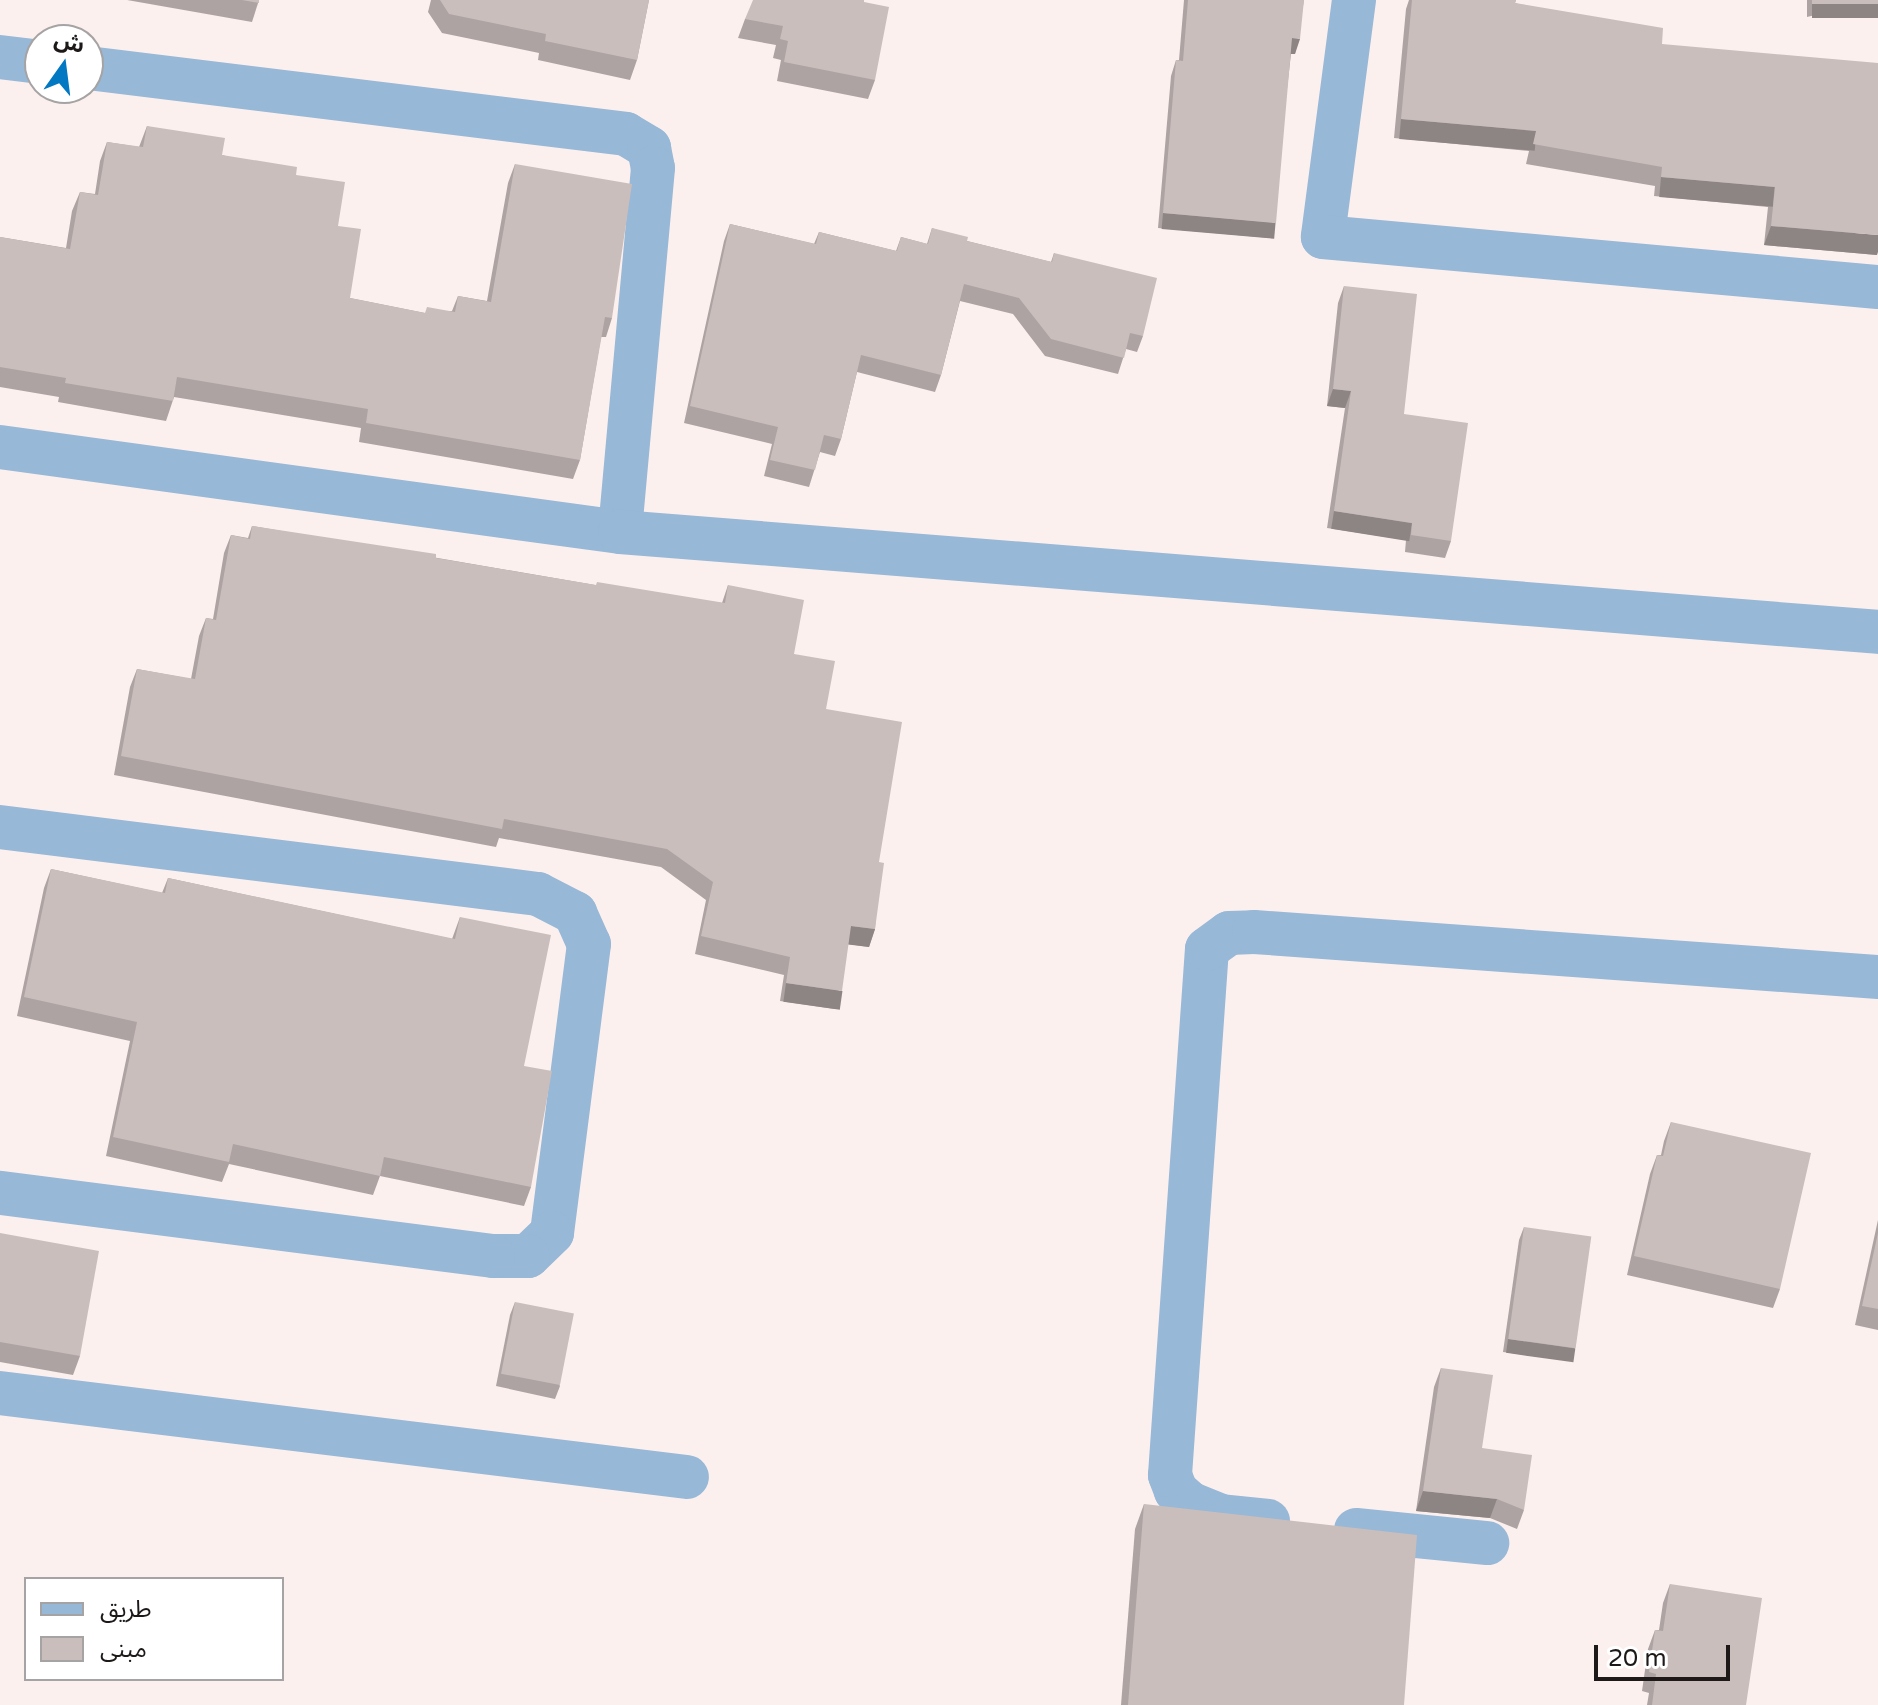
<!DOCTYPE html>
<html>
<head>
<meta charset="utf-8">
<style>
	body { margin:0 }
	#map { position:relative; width:1878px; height:1705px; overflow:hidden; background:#fcf0ee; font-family:"Varela Round","Noto Sans Arabic",sans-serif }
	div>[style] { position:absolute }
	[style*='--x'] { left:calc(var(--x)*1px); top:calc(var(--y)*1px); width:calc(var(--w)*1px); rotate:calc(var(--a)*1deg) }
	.minor>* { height:44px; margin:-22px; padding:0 22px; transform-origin:22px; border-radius:22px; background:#97b8d6 }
	.wall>* { inset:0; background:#ada3a2 }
	.shaded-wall>* { inset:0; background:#8d8584; transform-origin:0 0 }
	.building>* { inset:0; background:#c9bebc; transform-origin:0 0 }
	span { translate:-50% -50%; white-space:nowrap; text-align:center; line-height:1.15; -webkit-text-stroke:8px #fff; paint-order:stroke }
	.legend { position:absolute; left:24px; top:1577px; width:260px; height:104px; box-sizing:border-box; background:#fff; border:2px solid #a5a3a3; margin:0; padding:10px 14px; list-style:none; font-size:24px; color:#1e1919 }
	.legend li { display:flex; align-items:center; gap:16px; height:40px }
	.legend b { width:40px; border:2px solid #a5a3a3 }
	.north { position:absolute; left:24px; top:24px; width:80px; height:80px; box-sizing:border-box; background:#fff; border:2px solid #a5a3a3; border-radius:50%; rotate:14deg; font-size:22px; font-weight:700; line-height:32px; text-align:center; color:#1e1919 }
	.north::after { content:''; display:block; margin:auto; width:28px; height:36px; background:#0278c2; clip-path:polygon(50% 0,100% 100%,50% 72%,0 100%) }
	.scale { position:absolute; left:1594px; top:1645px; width:136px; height:36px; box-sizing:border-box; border:4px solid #1e1919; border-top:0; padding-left:10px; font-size:24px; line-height:28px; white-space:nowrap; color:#1e1919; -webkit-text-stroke:6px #fff; paint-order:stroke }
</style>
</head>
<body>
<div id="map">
	<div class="minor">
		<div style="--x:1354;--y:0;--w:239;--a:97.5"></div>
		<div style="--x:1323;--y:237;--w:557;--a:5.15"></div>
		<div style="--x:0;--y:57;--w:40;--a:7.1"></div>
		<div style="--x:88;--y:68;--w:542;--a:6.99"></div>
		<div style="--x:626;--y:134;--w:27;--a:31"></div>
		<div style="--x:649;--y:148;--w:20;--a:79"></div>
		<div style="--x:653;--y:168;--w:365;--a:95.2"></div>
		<div style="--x:0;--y:447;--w:626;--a:7.81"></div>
		<div style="--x:620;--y:532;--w:1262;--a:4.54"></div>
		<div style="--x:0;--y:827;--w:542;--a:7.1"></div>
		<div style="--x:538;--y:894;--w:42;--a:27.2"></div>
		<div style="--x:575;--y:913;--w:34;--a:66"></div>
		<div style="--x:589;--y:944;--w:291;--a:97.3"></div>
		<div style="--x:552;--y:1233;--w:33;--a:136"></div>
		<div style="--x:528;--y:1256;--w:35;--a:180"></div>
		<div style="--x:493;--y:1256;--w:497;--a:-172.7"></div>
		<div style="--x:0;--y:1393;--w:692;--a:6.97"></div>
		<div style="--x:1268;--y:1521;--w:47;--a:-173.9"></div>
		<div style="--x:1221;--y:1516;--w:32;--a:-158"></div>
		<div style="--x:1191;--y:1504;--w:20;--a:-139"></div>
		<div style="--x:1176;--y:1491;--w:17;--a:-111"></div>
		<div style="--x:1170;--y:1475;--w:527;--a:-85.98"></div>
		<div style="--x:1207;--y:949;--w:27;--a:-36"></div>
		<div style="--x:1229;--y:933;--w:25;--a:-2"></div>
		<div style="--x:1254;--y:932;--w:626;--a:4.12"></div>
		<div style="--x:1356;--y:1530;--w:132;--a:5.7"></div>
	</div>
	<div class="wall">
		<div style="clip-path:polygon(127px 0,259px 0,252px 22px)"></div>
		<div style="clip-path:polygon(431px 0,649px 0,637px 60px,630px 80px,538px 60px,539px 53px,442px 33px,428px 12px)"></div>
		<div style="clip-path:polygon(1184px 0,1304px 0,1295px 54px,1291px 54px,1270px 238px,1158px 228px,1171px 76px,1176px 60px,1179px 60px)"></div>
		<div style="clip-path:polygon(1409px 0,1516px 0,1515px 3px,1662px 44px,1877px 255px,1764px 245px,1768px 207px,1654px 196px,1655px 186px,1526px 164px,1529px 151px,1394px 138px,1406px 9px)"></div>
		<div style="clip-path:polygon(1807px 0,1878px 0,1807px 17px)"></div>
		<div style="clip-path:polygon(864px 2px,875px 80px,868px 99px,777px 81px,781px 60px,773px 58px,776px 45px,738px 38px,745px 19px)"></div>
		<div style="clip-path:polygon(147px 126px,222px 155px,296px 175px,338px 226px,350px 298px,425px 313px,452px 311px,458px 296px,487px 301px,508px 183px,515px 164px,612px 318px,606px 337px,601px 337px,580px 460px,573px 479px,359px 442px,361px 428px,174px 397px,166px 421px,58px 402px,59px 397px,0 387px,0 237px,66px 248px,72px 211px,80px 192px,95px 194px,100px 161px,107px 142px,139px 147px)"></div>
		<div style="clip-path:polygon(730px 224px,814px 244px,819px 232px,896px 251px,901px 237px,927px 244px,932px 228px,967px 241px,1051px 262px,1054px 253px,1143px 336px,1137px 352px,1126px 349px,1118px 374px,1045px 356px,1013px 314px,960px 301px,941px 375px,935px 392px,857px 372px,841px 439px,835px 456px,820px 452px,809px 487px,764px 476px,772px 444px,684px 423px,724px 241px)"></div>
		<div style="clip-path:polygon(1344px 286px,1404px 414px,1451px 541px,1445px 558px,1405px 552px,1406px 540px,1327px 528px,1345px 408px,1327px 406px,1338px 303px)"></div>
		<div style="clip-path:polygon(252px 526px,595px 585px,722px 603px,728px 585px,794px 654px,826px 709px,879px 862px,875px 929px,869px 947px,848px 944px,835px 1009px,780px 1001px,784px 975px,695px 954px,706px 900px,661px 867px,499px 838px,496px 847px,114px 775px,130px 687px,137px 669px,191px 679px,199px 636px,206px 618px,213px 619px,224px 553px,231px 535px,248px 538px)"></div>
		<div style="clip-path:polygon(51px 869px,162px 893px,168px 878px,452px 939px,460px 917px,524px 1066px,531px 1187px,524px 1206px,380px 1176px,373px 1195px,229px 1164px,222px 1182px,106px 1156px,130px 1041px,17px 1016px,44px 888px)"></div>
		<div style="clip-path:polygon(1671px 1122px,1780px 1289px,1773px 1308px,1627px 1275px,1650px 1174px,1657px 1155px,1661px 1155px,1664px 1141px)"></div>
		<div style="clip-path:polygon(1878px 1220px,1878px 1330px,1855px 1325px)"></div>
		<div style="clip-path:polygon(1524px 1227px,1575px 1348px,1570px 1361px,1503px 1352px,1519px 1240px)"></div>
		<div style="clip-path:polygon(0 1233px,80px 1356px,73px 1375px,0 1362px)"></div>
		<div style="clip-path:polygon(515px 1302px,560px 1386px,555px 1399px,496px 1386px,510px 1315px)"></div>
		<div style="clip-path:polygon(1441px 1368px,1482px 1448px,1524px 1510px,1517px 1529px,1490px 1518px,1416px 1511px,1434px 1387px)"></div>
		<div style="clip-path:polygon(1144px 1504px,1404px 1705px,1121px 1705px,1135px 1529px)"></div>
		<div style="clip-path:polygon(1670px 1584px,1746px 1705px,1647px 1705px,1649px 1693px,1642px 1691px,1648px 1649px,1655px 1630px,1659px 1630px,1663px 1603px)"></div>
	</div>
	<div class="shaded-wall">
		<div style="left:1812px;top:4px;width:66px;height:14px"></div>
		<div style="clip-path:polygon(1292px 38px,1300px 39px,1295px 54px,1287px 54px)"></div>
		<div style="left:1401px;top:119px;width:136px;height:20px;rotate:5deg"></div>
		<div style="left:1661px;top:177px;width:114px;height:20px;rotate:5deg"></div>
		<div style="left:1163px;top:213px;width:113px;height:16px;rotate:5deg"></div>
		<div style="clip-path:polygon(1771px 226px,1878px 235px,1878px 252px,1877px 255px,1764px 245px)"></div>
		<div style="clip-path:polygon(1333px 389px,1351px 391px,1345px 408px,1327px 406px)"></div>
		<div style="left:1334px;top:511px;width:79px;height:18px;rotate:9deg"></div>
		<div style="clip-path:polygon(851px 926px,875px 929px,869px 947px,844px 944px)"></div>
		<div style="left:786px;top:983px;width:57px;height:19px;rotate:8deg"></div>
		<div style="left:1508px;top:1339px;width:68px;height:14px;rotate:8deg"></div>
		<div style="clip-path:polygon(1423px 1491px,1497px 1499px,1490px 1518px,1416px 1511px)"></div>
	</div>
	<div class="building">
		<div style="clip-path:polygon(242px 0,259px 0,259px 3px)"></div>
		<div style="clip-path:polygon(440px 0,649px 0,637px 60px,545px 41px,546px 34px,449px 14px)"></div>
		<div style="clip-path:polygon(753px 0,864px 0,864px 2px,889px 7px,875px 80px,784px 62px,788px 41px,780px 39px,783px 26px,745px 19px)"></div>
		<div style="clip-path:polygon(1188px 0,1304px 0,1300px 39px,1292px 38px,1276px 223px,1163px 213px,1176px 60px,1183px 61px)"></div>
		<div style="clip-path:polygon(1412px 0,1516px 0,1515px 3px,1663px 28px,1662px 44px,1878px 63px,1878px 235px,1771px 226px,1775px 187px,1661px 177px,1662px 167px,1533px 144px,1536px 131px,1401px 119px)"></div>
		<div style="left:1812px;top:0;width:66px;height:4px"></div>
		<div style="clip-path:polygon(147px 126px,225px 138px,222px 155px,297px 167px,296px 175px,345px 182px,338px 226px,361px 229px,350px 298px,425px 313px,427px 307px,455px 312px,458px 296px,491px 302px,515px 164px,632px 184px,612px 318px,605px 317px,580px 460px,366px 423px,368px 409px,177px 377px,173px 401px,65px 383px,66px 378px,0 367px,0 237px,70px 249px,80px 192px,98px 195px,107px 142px,143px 147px)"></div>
		<div style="clip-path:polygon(730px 224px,816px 244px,819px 232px,897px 251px,901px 237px,928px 244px,932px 228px,968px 237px,967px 241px,1052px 262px,1054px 253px,1157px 278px,1143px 336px,1130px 333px,1124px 358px,1051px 339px,1019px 298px,964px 284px,941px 375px,861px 355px,841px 439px,824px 435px,815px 470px,770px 460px,778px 427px,690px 406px)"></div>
		<div style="clip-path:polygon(1344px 286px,1417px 294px,1404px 414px,1468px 423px,1451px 541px,1411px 535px,1412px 523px,1334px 511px,1351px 391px,1333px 389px)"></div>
		<div style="clip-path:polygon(252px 526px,436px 554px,436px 558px,596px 585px,597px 582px,725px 603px,728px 585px,804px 600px,794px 654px,835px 661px,826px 709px,902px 722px,879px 862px,884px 863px,875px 929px,851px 926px,842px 991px,786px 983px,790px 957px,701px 936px,713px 882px,667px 849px,504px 819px,502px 829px,121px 756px,137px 669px,195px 679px,206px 618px,216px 620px,231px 535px,250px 539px)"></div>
		<div style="clip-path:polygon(51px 869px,165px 893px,168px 878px,455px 939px,460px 917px,551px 935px,524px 1066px,552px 1071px,531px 1187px,384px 1157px,380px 1176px,233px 1144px,229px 1162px,113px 1137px,137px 1022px,24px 997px)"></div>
		<div style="clip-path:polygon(1671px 1122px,1811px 1153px,1780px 1289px,1634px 1256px,1657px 1155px,1663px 1156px)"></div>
		<div style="left:1524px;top:1227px;width:68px;height:113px;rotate:8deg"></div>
		<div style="clip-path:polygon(0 1233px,99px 1251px,80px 1356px,0 1342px)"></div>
		<div style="clip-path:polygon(1878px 1233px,1878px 1309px,1862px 1306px)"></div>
		<div style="left:515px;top:1302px;width:60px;height:73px;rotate:11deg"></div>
		<div style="clip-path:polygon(1441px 1368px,1493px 1375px,1482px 1448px,1532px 1455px,1524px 1510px,1497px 1499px,1423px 1491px)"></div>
		<div style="clip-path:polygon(1144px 1504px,1417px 1535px,1404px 1705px,1128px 1705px)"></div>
		<div style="clip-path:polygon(1670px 1584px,1762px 1598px,1746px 1705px,1652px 1705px,1656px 1674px,1649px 1672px,1655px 1630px,1663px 1631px)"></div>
	</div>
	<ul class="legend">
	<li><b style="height:10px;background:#97b8d6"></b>طريق</li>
	<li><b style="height:22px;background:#c9bebc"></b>مبنى</li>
	</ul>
	<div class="north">ش</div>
	<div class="scale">20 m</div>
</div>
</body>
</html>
